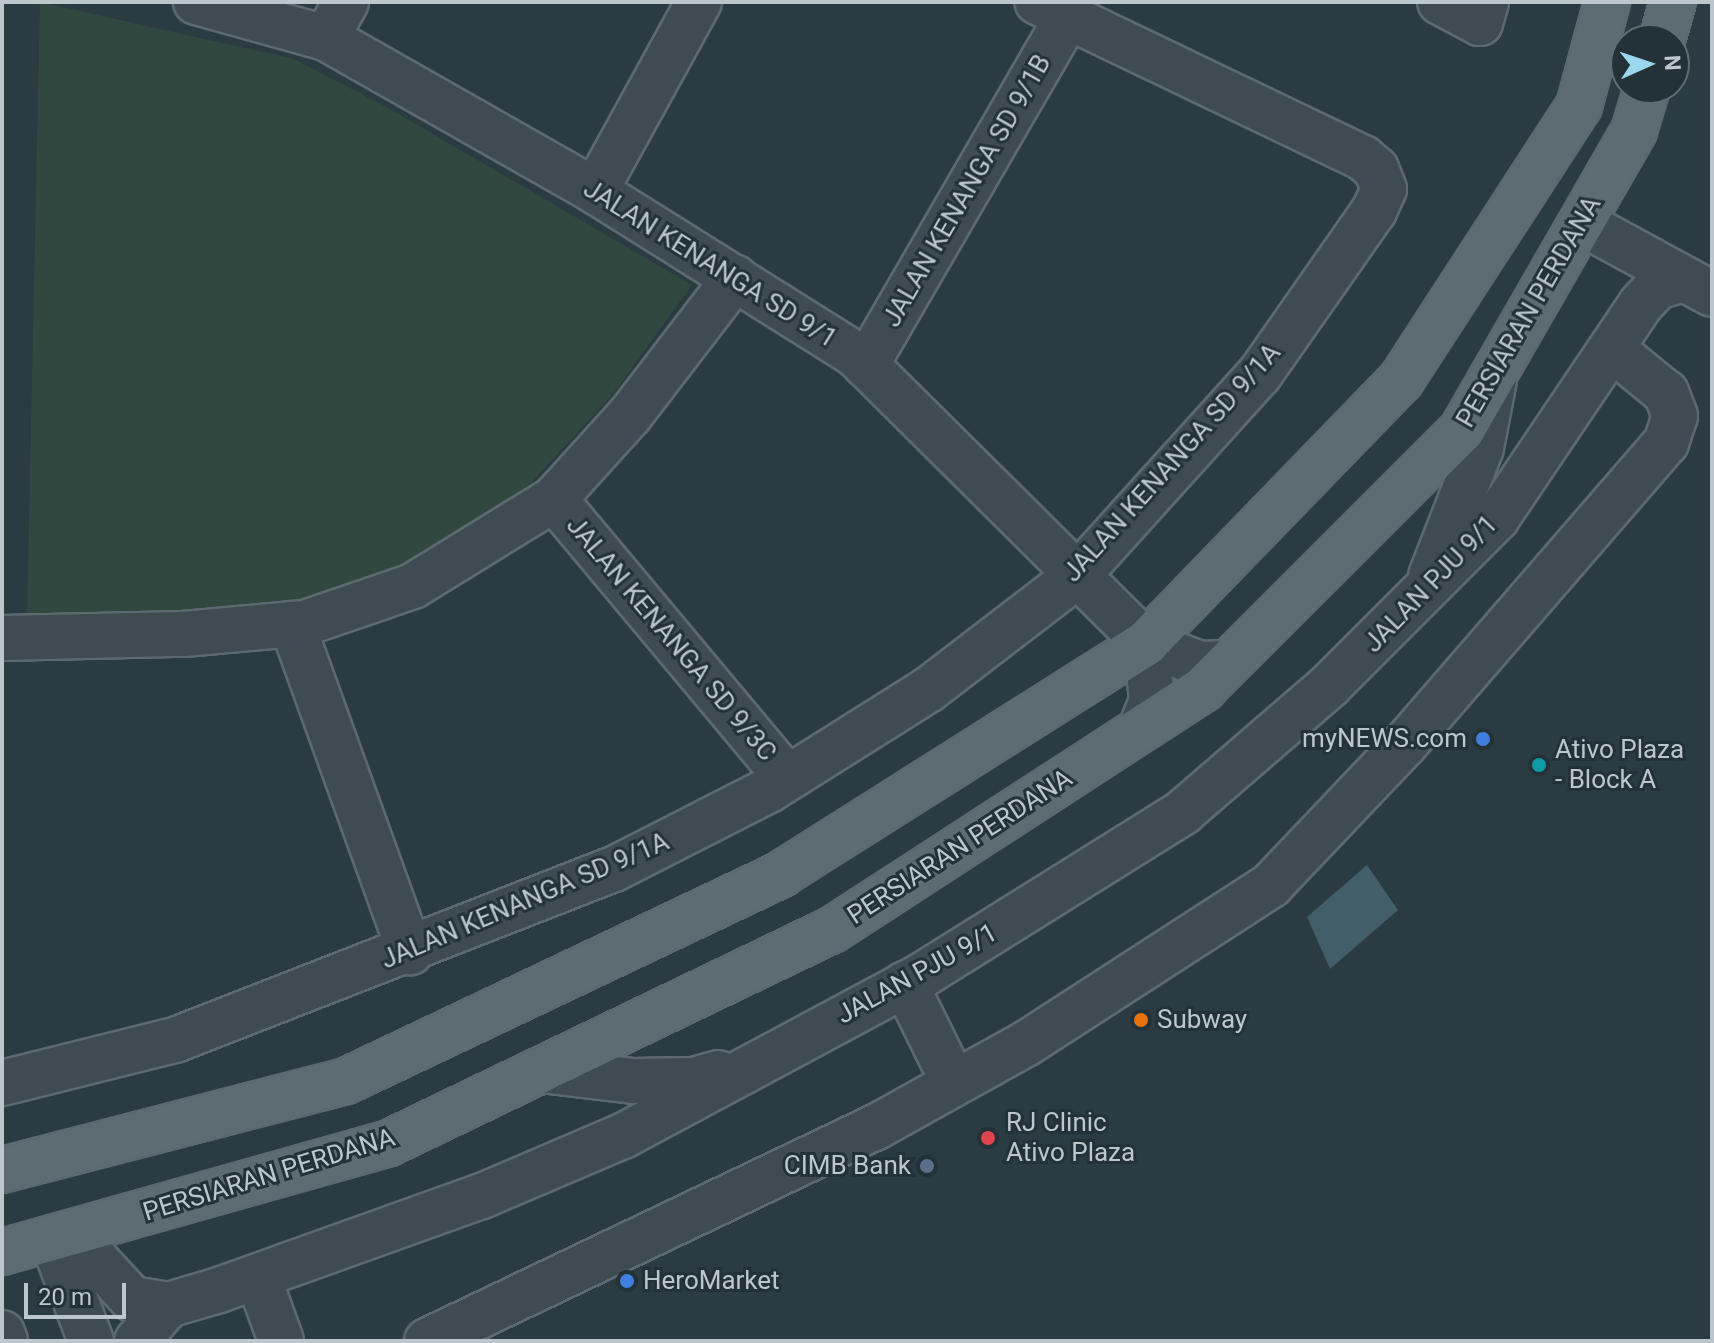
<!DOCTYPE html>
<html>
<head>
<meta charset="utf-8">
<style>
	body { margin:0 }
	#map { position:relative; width:1714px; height:1343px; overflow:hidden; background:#2a3c42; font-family:Roboto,sans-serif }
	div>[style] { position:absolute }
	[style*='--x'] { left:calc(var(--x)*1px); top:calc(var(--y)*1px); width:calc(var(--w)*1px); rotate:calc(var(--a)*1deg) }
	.green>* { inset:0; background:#314841 }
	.water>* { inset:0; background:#415e69 }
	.roads { filter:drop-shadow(2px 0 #5c6a6f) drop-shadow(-2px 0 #5c6a6f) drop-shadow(0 2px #5c6a6f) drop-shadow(0 -2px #5c6a6f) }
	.minor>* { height:44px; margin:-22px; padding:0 22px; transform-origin:22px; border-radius:22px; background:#3e4c52 }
	.major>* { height:44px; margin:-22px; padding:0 22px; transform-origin:22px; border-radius:22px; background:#5c6c71 }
	.dots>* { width:22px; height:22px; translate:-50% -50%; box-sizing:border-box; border:4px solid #233237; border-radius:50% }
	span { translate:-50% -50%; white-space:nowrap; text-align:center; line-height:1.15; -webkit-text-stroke:6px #233237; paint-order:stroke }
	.street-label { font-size:26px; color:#bbc7cb }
	.poi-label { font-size:26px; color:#bbc7cb }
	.right { translate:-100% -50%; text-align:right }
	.left { translate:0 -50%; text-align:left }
	.frame { position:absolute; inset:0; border:4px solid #bbc7cb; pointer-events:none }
	.north { position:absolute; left:1610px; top:24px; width:80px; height:80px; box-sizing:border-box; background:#233237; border:2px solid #606e72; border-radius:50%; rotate:87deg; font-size:22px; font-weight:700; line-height:32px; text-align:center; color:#bbc7cb }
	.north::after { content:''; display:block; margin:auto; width:28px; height:36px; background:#9cd7f0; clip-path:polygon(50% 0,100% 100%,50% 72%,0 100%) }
	.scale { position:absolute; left:24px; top:1283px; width:102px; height:36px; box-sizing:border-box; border:4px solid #bbc7cb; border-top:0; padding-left:10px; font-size:24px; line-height:28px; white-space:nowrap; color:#bbc7cb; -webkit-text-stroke:6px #233237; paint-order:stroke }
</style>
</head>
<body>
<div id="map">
	<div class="green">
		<div style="clip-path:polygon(40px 2px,294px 59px,388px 108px,692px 285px,613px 394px,531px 483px,403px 569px,288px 608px,27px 620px)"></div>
	</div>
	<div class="water">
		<div style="clip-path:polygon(1367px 865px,1398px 910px,1330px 969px,1307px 917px)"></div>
	</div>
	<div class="roads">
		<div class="minor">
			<div style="--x:196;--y:2;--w:135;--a:15.5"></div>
			<div style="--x:326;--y:38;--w:309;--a:29.6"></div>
			<div style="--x:595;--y:191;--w:307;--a:32.1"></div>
			<div style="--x:855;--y:354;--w:410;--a:44.8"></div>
			<div style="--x:1146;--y:643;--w:58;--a:21.3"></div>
			<div style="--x:1200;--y:664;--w:28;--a:-2"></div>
			<div style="--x:1440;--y:2;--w:45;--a:27.7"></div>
			<div style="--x:1480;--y:23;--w:22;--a:-74"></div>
			<div style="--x:326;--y:38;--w:41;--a:-60.9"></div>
			<div style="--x:595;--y:191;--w:216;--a:-61.2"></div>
			<div style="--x:1582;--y:223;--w:148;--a:28.6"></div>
			<div style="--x:866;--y:365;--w:401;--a:-59.9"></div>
			<div style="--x:554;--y:499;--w:363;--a:50.1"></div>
			<div style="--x:1431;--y:576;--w:137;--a:-68.7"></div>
			<div style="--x:1481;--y:448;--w:69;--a:-79.2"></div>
			<div style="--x:292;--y:624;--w:349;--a:70.2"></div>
			<div style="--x:2;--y:638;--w:182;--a:-1.3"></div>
			<div style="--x:184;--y:634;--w:121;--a:-5.2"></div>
			<div style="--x:305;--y:623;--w:114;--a:-18.9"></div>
			<div style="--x:413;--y:586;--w:166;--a:-31.7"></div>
			<div style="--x:554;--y:499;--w:113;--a:-47.9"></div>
			<div style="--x:630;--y:415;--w:173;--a:-52.5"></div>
			<div style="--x:1141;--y:728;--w:29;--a:-68"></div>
			<div style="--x:1152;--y:701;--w:58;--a:-95.9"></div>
			<div style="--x:905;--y:984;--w:110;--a:63.7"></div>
			<div style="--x:541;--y:1070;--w:93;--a:6.8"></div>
			<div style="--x:633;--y:1081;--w:61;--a:-0.9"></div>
			<div style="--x:694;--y:1080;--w:25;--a:-16"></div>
			<div style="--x:2;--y:1083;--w:178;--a:-14"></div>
			<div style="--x:175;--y:1040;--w:471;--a:-21.3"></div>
			<div style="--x:614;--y:869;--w:174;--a:-27"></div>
			<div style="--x:769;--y:790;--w:188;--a:-32.2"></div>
			<div style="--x:928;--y:690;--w:189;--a:-37.5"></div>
			<div style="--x:1078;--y:575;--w:270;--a:-47.9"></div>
			<div style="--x:1259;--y:375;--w:200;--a:-55"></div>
			<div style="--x:1374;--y:211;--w:24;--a:-66"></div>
			<div style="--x:1384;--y:189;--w:22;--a:-112"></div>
			<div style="--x:1376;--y:169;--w:17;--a:-140"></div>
			<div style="--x:1363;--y:158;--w:361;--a:-154.4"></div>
			<div style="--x:72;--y:1234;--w:88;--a:47.3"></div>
			<div style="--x:132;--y:1299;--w:36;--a:9"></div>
			<div style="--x:168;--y:1305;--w:53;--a:-16.4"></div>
			<div style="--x:219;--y:1290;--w:279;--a:-19.7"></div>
			<div style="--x:482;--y:1196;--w:153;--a:-23.1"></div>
			<div style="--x:623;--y:1136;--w:338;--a:-28.2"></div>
			<div style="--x:921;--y:976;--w:309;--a:-32"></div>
			<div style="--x:1183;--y:812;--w:194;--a:-40.8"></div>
			<div style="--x:1330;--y:685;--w:235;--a:-45"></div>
			<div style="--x:1496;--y:519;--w:259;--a:-56"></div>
			<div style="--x:1641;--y:304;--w:23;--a:-47"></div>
			<div style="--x:1657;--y:287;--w:27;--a:-17"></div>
			<div style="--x:52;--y:1239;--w:109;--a:69.1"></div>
			<div style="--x:258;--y:1277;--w:68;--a:70.2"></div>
			<div style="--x:2;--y:1333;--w:9;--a:69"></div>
			<div style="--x:137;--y:1341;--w:48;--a:-49.3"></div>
			<div style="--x:427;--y:1341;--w:497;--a:-25.5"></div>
			<div style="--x:876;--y:1127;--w:173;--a:-29.1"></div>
			<div style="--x:1027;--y:1043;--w:291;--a:-32.9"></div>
			<div style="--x:1271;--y:885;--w:193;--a:-46.5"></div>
			<div style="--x:1404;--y:745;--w:400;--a:-49.1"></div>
			<div style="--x:1666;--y:443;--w:28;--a:-72"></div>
			<div style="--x:1675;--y:416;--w:25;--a:-111"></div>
			<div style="--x:1666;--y:393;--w:70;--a:-140.8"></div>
		</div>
		<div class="major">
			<div style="--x:1662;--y:40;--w:40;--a:-74"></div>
			<div style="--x:2;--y:1170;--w:355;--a:-14.5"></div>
			<div style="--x:346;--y:1081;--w:482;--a:-25.4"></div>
			<div style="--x:781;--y:874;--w:432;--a:-32.3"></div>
			<div style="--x:1146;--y:643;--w:366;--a:-45.9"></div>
			<div style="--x:1401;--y:380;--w:327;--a:-57"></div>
			<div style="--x:1579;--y:106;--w:108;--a:-74.9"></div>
			<div style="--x:2;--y:1252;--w:402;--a:-15.7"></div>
			<div style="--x:389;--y:1143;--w:492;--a:-25.7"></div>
			<div style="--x:832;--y:930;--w:444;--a:-33"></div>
			<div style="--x:1204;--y:688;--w:365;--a:-45"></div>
			<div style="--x:1462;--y:430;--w:345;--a:-60.1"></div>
			<div style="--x:1634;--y:131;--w:45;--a:-73.2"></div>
		</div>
	</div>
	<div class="dots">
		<div style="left:1483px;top:739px;background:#3f7fe0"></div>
		<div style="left:1539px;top:765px;background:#0f9aa8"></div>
		<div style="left:1141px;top:1020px;background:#e8710a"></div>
		<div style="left:988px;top:1138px;background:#e0444e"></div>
		<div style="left:927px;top:1166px;background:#5c6f8a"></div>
		<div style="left:627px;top:1281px;background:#3f7fe0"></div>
	</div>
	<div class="street-label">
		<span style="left:967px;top:191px;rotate:-60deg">JALAN KENANGA SD 9/1B</span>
		<span style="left:710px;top:264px;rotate:32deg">JALAN KENANGA SD 9/1</span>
		<span style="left:1529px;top:312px;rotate:-60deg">PERSIARAN PERDANA</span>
		<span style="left:1172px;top:463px;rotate:-48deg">JALAN KENANGA SD 9/1A</span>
		<span style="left:1431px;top:584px;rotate:-46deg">JALAN PJU 9/1</span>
		<span style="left:671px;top:639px;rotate:50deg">JALAN KENANGA SD 9/3C</span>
		<span style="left:960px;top:847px;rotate:-33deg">PERSIARAN PERDANA</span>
		<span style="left:525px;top:901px;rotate:-23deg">JALAN KENANGA SD 9/1A</span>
		<span style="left:917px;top:974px;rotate:-29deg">JALAN PJU 9/1</span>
		<span style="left:269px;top:1175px;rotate:-17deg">PERSIARAN PERDANA</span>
	</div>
	<div class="poi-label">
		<span class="right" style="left:1467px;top:739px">myNEWS.com</span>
		<span class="left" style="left:1555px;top:765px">Ativo Plaza<br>- Block A</span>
		<span class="left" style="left:1157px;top:1020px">Subway</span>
		<span class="left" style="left:1006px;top:1138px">RJ Clinic<br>Ativo Plaza</span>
		<span class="right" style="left:911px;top:1166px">CIMB Bank</span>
		<span class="left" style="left:643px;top:1281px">HeroMarket</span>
	</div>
	<div class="frame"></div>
	<div class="north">N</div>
	<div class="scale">20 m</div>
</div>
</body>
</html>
